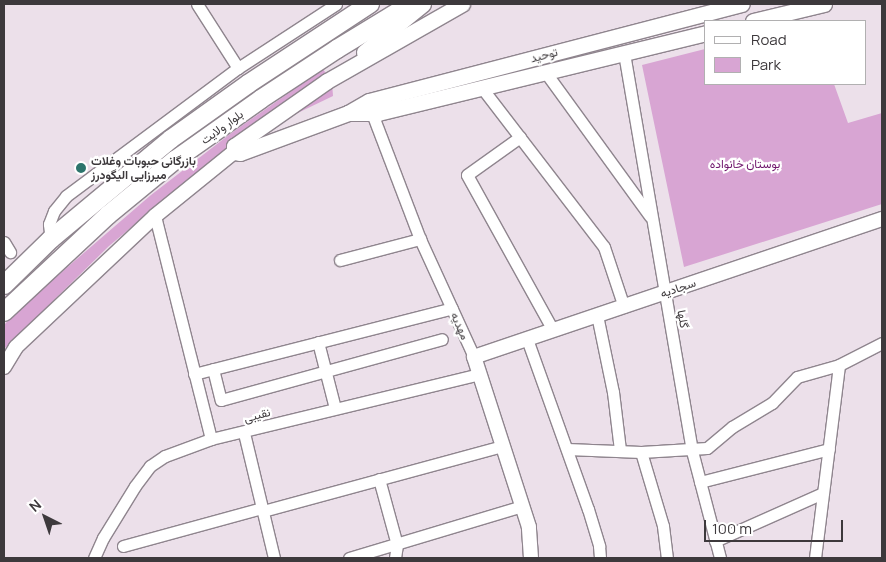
<!DOCTYPE html>
<html>
<head>
<meta charset="utf-8">
<style>
	body { margin:0 }
	#map { position:relative; width:886px; height:562px; overflow:hidden; background:#ece0ea; font-family:Manrope,Vazirmatn,sans-serif }
	div>[style] { position:absolute }
	[style*='--x'] { left:calc(var(--x)*1px); top:calc(var(--y)*1px); width:calc(var(--w)*1px); rotate:calc(var(--a)*1deg) }
	.green>* { inset:0; background:#d8a5d3 }
	.roads { filter:drop-shadow(1px 0 #8f858e) drop-shadow(-1px 0 #8f858e) drop-shadow(0 1px #8f858e) drop-shadow(0 -1px #8f858e) }
	.minor>* { height:11px; margin:-5.5px; padding:0 5.5px; transform-origin:5.5px; border-radius:5.5px; background:#fff }
	.tertiary>* { height:14px; margin:-7px; padding:0 7px; transform-origin:7px; border-radius:7px; background:#fff }
	.secondary>* { height:15px; margin:-7.5px; padding:0 7.5px; transform-origin:7.5px; border-radius:7.5px; background:#fff }
	.primary>* { height:18px; margin:-9px; padding:0 9px; transform-origin:9px; border-radius:9px; background:#fff }
	.dots>* { width:14px; height:14px; translate:-50% -50%; box-sizing:border-box; border:2px solid #fff; border-radius:50% }
	span { translate:-50% -50%; white-space:nowrap; text-align:center; line-height:1.15; -webkit-text-stroke:4.5px #fff; paint-order:stroke }
	.street-label { font-size:12px; color:#3d393c }
	.poi-label { font-size:12px; color:#3d393c; font-weight:700 }
	.left { translate:0 -50%; text-align:left }
	.park-label { font-size:12px; color:#70176d }
	.frame { position:absolute; inset:0; border:5px solid #3d393c; pointer-events:none }
	.legend { position:absolute; left:704px; top:20px; width:162px; height:65px; box-sizing:border-box; background:#fff; border:1px solid #b1b0b1; margin:0; padding:6px 9px; list-style:none; font-size:15px; color:#3d393c }
	.legend li { display:flex; align-items:center; gap:10px; height:25px }
	.legend b { width:25px; border:1px solid #b1b0b1 }
	.north { position:absolute; left:20px; top:492px; width:50px; height:50px; -webkit-text-stroke:4px #fff; paint-order:stroke; rotate:319deg; font-size:14px; font-weight:700; line-height:20px; text-align:center; color:#3d393c }
	.north::after { content:''; display:block; margin:auto; width:18px; height:22px; background:#3d393c; clip-path:polygon(50% 0,100% 100%,50% 72%,0 100%) }
	.scale { position:absolute; left:704px; top:520px; width:139px; height:22px; box-sizing:border-box; border:2px solid #3d393c; border-top:0; padding-left:6px; font-size:15px; line-height:18px; white-space:nowrap; color:#3d393c; -webkit-text-stroke:4px #fff; paint-order:stroke }
</style>
</head>
<body>
<div id="map">
	<div class="green">
		<div style="clip-path:polygon(705px 49px,705px 84px,834px 84px,848px 123px,882px 113px,882px 204px,684px 267px,642px 65px)"></div>
		<div style="clip-path:polygon(323px 69px,327px 75px,214px 158px,109px 246px,4px 349px,4px 325px,20px 308px,151px 195px,230px 134px)"></div>
		<div style="clip-path:polygon(332px 82px,333px 96px,281px 121px)"></div>
	</div>
	<div class="roads">
		<div class="minor">
			<div style="--x:197;--y:4;--w:76;--a:57.4"></div>
			<div style="--x:238;--y:68;--w:117;--a:-33.1"></div>
			<div style="--x:624;--y:53;--w:404;--a:80.3"></div>
			<div style="--x:692;--y:451;--w:111;--a:75.3"></div>
			<div style="--x:546;--y:73;--w:177;--a:54"></div>
			<div style="--x:482;--y:88;--w:200;--a:52.5"></div>
			<div style="--x:604;--y:247;--w:63;--a:71.6"></div>
			<div style="--x:370;--y:108;--w:140;--a:69.1"></div>
			<div style="--x:420;--y:239;--w:130;--a:65.4"></div>
			<div style="--x:520;--y:137;--w:65;--a:144.4"></div>
			<div style="--x:467;--y:175;--w:177;--a:61"></div>
			<div style="--x:155;--y:216;--w:230;--a:75.9"></div>
			<div style="--x:51;--y:239;--w:15;--a:-98"></div>
			<div style="--x:49;--y:224;--w:14;--a:-69"></div>
			<div style="--x:54;--y:211;--w:19;--a:-51"></div>
			<div style="--x:66;--y:196;--w:214;--a:-36.7"></div>
			<div style="--x:4;--y:242;--w:12;--a:59"></div>
			<div style="--x:340;--y:260;--w:83;--a:-14.7"></div>
			<div style="--x:597;--y:315;--w:79;--a:78.3"></div>
			<div style="--x:613;--y:392;--w:58;--a:83.1"></div>
			<div style="--x:527;--y:339;--w:181;--a:70.3"></div>
			<div style="--x:588;--y:509;--w:39;--a:73"></div>
			<div style="--x:599;--y:546;--w:12;--a:85"></div>
			<div style="--x:318;--y:342;--w:68;--a:75.6"></div>
			<div style="--x:213;--y:369;--w:32;--a:76"></div>
			<div style="--x:221;--y:400;--w:229;--a:-15.4"></div>
			<div style="--x:194;--y:374;--w:266;--a:-14.3"></div>
			<div style="--x:244;--y:433;--w:129;--a:76.5"></div>
			<div style="--x:567;--y:449;--w:74;--a:2.3"></div>
			<div style="--x:641;--y:452;--w:77;--a:73.4"></div>
			<div style="--x:663;--y:526;--w:32;--a:83"></div>
			<div style="--x:641;--y:452;--w:66;--a:-3.5"></div>
			<div style="--x:707;--y:448;--w:33;--a:-40"></div>
			<div style="--x:732;--y:427;--w:47;--a:-31"></div>
			<div style="--x:772;--y:403;--w:36;--a:-46"></div>
			<div style="--x:797;--y:377;--w:44;--a:-15.9"></div>
			<div style="--x:839;--y:365;--w:48;--a:-27.1"></div>
			<div style="--x:379;--y:479;--w:68;--a:74.7"></div>
			<div style="--x:397;--y:545;--w:13;--a:99"></div>
			<div style="--x:700;--y:482;--w:133;--a:-14.3"></div>
			<div style="--x:263;--y:511;--w:248;--a:-15.2"></div>
			<div style="--x:715;--y:541;--w:118;--a:-24"></div>
			<div style="--x:123;--y:546;--w:144;--a:-15.3"></div>
			<div style="--x:94;--y:558;--w:22;--a:-66"></div>
			<div style="--x:103;--y:538;--w:61;--a:-58.4"></div>
			<div style="--x:135;--y:486;--w:25;--a:-53"></div>
			<div style="--x:150;--y:466;--w:18;--a:-34"></div>
			<div style="--x:165;--y:456;--w:49;--a:-20.3"></div>
			<div style="--x:211;--y:439;--w:276;--a:-13.6"></div>
			<div style="--x:349;--y:558;--w:181;--a:-16.7"></div>
			<div style="--x:815;--y:558;--w:194;--a:-82.9"></div>
		</div>
		<div class="tertiary">
			<div style="--x:4;--y:367;--w:23;--a:-59"></div>
			<div style="--x:16;--y:347;--w:191;--a:-43.3"></div>
			<div style="--x:155;--y:216;--w:102;--a:-39"></div>
			<div style="--x:531;--y:558;--w:31;--a:-94"></div>
			<div style="--x:529;--y:527;--w:179;--a:-107.9"></div>
			<div style="--x:474;--y:357;--w:431;--a:-18.7"></div>
		</div>
		<div class="secondary">
			<div style="--x:462;--y:4;--w:155;--a:150.3"></div>
			<div style="--x:327;--y:81;--w:113;--a:145"></div>
			<div style="--x:234;--y:146;--w:6;--a:90"></div>
			<div style="--x:234;--y:152;--w:6;--a:9"></div>
			<div style="--x:240;--y:153;--w:115;--a:-20.3"></div>
			<div style="--x:348;--y:113;--w:24;--a:-30"></div>
			<div style="--x:369;--y:101;--w:385;--a:-14.6"></div>
			<div style="--x:753;--y:21;--w:73;--a:-13.5"></div>
			<div style="--x:364;--y:52;--w:76;--a:-39.1"></div>
			<div style="--x:348;--y:113;--w:30;--a:0"></div>
			<div style="--x:378;--y:113;--w:337;--a:-13.7"></div>
		</div>
		<div class="primary">
			<div style="--x:4;--y:285;--w:66;--a:-44.4"></div>
			<div style="--x:51;--y:239;--w:156;--a:-39.8"></div>
			<div style="--x:171;--y:139;--w:95;--a:-35.5"></div>
			<div style="--x:248;--y:84;--w:146;--a:-33.3"></div>
			<div style="--x:4;--y:312;--w:142;--a:-43"></div>
			<div style="--x:108;--y:215;--w:87;--a:-39.4"></div>
			<div style="--x:175;--y:160;--w:105;--a:-35.3"></div>
			<div style="--x:261;--y:99;--w:91;--a:-33.3"></div>
			<div style="--x:337;--y:49;--w:87;--a:-31.3"></div>
		</div>
	</div>
	<div class="dots">
		<div style="left:81px;top:168px;background:#2d746c"></div>
	</div>
	<div class="street-label">
		<span style="left:544px;top:55px;rotate:-15deg">توحید</span>
		<span style="left:222px;top:127px;rotate:-36deg">بلوار ولایت</span>
		<span style="left:678px;top:288px;rotate:-19deg">سجادیه</span>
		<span style="left:683px;top:319px;rotate:80deg">گلها</span>
		<span style="left:460px;top:326px;rotate:66deg">مهدیه</span>
		<span style="left:257px;top:415px;rotate:-15deg">نقیبی</span>
	</div>
	<div class="poi-label">
		<span class="left" style="left:91px;top:168px">بازرگانی حبوبات وغلات<br>میرزایی الیگودرز</span>
	</div>
	<div class="park-label">
		<span style="left:745px;top:164px">بوستان خانواده</span>
	</div>
	<div class="frame"></div>
	<ul class="legend">
	<li><b style="height:6px;background:#fff"></b>Road</li>
	<li><b style="height:14px;background:#d8a5d3"></b>Park</li>
	</ul>
	<div class="north">N</div>
	<div class="scale">100 m</div>
</div>
</body>
</html>
